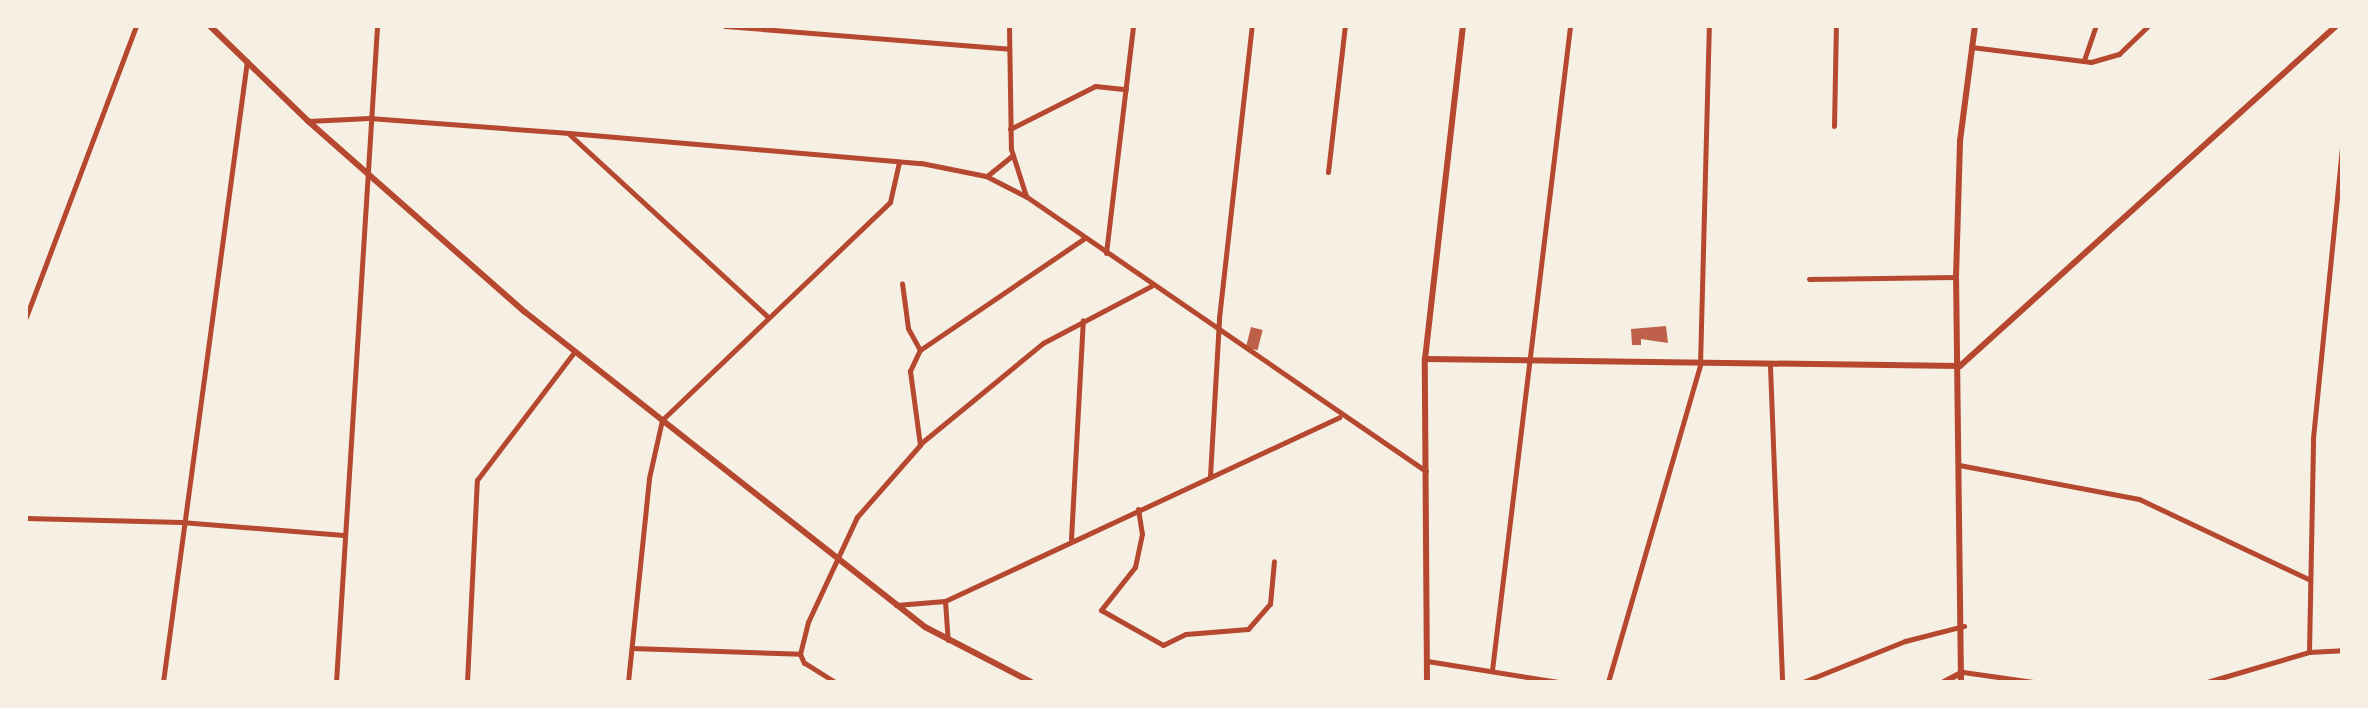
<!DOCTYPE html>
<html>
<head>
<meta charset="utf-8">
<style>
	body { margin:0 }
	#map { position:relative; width:2368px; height:708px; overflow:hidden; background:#f6efe4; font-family:Ubuntu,sans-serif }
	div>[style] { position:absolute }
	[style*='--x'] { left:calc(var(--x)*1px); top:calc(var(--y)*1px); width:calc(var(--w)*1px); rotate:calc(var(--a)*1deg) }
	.building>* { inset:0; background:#bf614a; transform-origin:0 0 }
	.minor>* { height:5px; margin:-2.5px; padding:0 2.5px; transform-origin:2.5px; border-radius:2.5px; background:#b5482f }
	.tertiary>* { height:6px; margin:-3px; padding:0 3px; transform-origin:3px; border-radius:3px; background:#b5482f }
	span { translate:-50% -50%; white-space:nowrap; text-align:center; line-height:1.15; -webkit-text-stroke:6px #f6efe4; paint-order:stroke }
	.frame { position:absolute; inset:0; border:28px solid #f6efe4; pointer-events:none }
</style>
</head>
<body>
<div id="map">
	<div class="building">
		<div style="clip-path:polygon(1666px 326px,1668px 343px,1641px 339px,1641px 345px,1632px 345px,1631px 329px)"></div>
		<div style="left:1251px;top:327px;width:12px;height:21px;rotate:14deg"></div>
	</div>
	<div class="minor">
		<div style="--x:725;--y:26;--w:285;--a:4.6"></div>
		<div style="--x:1009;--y:26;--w:123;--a:89.1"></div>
		<div style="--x:1011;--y:149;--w:49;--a:72.3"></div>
		<div style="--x:1971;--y:47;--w:121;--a:7.1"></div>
		<div style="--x:2091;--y:62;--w:29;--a:-16"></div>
		<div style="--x:2119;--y:54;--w:40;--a:-44"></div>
		<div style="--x:2084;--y:60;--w:36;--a:-71"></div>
		<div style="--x:308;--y:121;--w:61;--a:-2.8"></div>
		<div style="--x:369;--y:118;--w:201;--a:4.3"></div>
		<div style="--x:569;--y:133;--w:353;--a:4.9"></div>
		<div style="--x:921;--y:163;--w:66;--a:11.3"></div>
		<div style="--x:986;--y:176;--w:46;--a:27.1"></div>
		<div style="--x:1027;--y:197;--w:484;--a:34.5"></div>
		<div style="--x:1834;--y:126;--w:100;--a:-88.9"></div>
		<div style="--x:1010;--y:129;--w:95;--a:-26.8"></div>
		<div style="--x:1095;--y:86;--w:31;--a:6"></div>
		<div style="--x:569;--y:134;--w:269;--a:42.6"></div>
		<div style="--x:1328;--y:172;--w:147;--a:-83.4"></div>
		<div style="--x:987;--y:176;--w:33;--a:-39"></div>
		<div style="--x:1106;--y:253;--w:229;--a:-83.2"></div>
		<div style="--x:1809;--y:279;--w:147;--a:-0.8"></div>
		<div style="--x:26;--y:317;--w:311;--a:-69.3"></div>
		<div style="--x:920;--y:350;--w:199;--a:-34.2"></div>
		<div style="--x:1770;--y:366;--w:316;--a:87.8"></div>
		<div style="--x:920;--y:444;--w:159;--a:-39.4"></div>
		<div style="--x:1043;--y:343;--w:122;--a:-27.8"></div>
		<div style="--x:1959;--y:465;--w:183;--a:10.7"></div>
		<div style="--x:2139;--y:499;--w:189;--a:25.3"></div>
		<div style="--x:1210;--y:476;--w:158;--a:-86.7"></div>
		<div style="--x:1219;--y:318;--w:294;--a:-83.6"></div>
		<div style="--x:1138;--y:509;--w:25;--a:81"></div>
		<div style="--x:1142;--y:534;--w:34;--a:102"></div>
		<div style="--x:1135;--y:567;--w:55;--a:128.3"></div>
		<div style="--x:1101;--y:610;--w:71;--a:29.4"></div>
		<div style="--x:1163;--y:645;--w:25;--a:-26"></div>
		<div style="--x:1186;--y:634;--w:62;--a:-4.6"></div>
		<div style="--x:1248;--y:629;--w:33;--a:-49"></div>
		<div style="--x:1270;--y:604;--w:43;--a:-84.7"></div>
		<div style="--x:26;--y:518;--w:155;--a:1.5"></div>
		<div style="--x:181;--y:522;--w:163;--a:4.6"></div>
		<div style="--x:1071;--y:539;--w:219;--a:-86.9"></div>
		<div style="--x:945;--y:601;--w:39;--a:86"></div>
		<div style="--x:896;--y:605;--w:49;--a:-4.7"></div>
		<div style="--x:945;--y:601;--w:435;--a:-25"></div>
		<div style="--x:632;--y:648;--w:168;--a:2"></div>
		<div style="--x:2309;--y:652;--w:214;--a:-88.9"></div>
		<div style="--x:2313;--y:438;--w:292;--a:-84.3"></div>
		<div style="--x:1427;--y:661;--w:133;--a:9.1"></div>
		<div style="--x:1492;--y:670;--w:649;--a:-83.09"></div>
		<div style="--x:1963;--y:672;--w:71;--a:8.1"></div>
		<div style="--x:163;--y:682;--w:627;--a:-82.3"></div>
		<div style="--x:336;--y:682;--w:657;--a:-86.42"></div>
		<div style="--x:467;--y:682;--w:202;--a:-87.2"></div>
		<div style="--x:477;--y:480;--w:162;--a:-52.8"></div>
		<div style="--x:628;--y:682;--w:205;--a:-84.1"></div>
		<div style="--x:649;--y:478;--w:59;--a:-77.4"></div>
		<div style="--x:662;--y:420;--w:315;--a:-43.7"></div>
		<div style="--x:890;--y:202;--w:41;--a:-77.3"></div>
		<div style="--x:835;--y:682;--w:36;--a:-148"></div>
		<div style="--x:804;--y:663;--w:10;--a:-114"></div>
		<div style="--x:800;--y:654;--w:33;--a:-76"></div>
		<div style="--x:808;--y:622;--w:116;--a:-65"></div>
		<div style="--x:857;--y:517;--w:96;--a:-48.8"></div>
		<div style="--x:920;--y:445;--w:75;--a:-97.7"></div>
		<div style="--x:910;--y:371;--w:23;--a:-65"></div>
		<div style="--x:920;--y:350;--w:25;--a:-119"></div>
		<div style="--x:908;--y:328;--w:45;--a:-97.6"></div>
		<div style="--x:1608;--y:682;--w:330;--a:-73.8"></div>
		<div style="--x:1700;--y:365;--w:339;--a:-88.5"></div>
		<div style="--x:1803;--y:682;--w:110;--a:-21.9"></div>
		<div style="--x:1905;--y:641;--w:61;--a:-14.3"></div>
		<div style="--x:2207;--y:682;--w:106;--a:-16.4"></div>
		<div style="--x:2309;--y:652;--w:33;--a:-3"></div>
	</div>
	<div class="tertiary">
		<div style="--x:210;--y:26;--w:136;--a:44.1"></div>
		<div style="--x:308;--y:121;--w:289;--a:41.4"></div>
		<div style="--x:525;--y:312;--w:509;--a:38.22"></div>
		<div style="--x:925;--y:627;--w:119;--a:27.4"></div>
		<div style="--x:1425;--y:359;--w:535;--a:0.75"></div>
		<div style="--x:1960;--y:366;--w:507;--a:-42.12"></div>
		<div style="--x:1427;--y:682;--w:323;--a:-90.4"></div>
		<div style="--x:1425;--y:359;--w:335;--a:-83.5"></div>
		<div style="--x:1944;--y:682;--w:21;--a:-28"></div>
		<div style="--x:1961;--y:682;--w:405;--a:-90.7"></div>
		<div style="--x:1956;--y:277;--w:136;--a:-88.3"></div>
		<div style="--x:1960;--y:141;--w:116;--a:-82.6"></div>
	</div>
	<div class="frame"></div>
</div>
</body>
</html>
